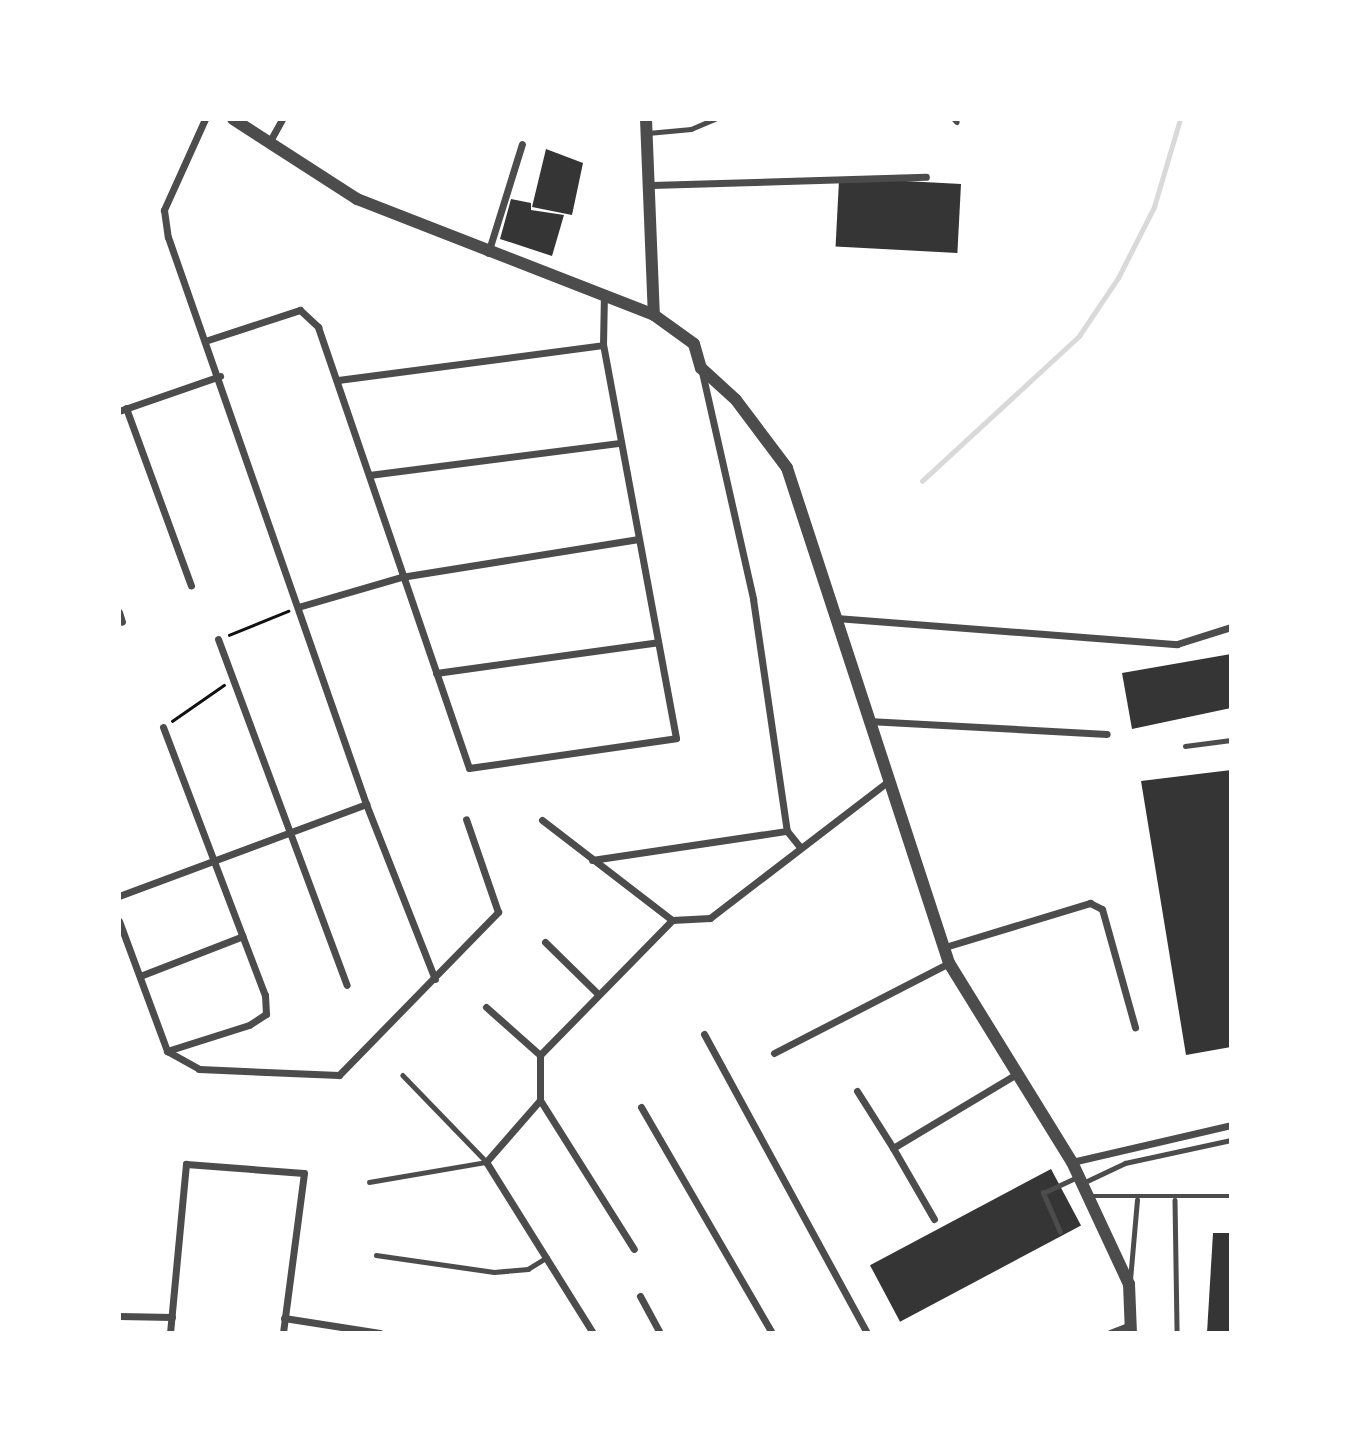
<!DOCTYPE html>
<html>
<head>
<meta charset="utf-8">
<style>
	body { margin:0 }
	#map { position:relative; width:1350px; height:1452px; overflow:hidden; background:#fff; font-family:Jost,sans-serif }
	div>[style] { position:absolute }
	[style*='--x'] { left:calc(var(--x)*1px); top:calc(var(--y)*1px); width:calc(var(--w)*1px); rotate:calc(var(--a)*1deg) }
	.stream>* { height:4.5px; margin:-2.25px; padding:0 2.25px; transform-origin:2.25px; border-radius:2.25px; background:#d9d9d9 }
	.building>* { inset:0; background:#353535; transform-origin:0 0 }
	.path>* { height:2.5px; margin:-1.25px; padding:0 1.25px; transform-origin:1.25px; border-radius:1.25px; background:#111 }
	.service>* { height:4.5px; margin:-2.25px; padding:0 2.25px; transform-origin:2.25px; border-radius:2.25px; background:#4c4c4c }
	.minor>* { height:7px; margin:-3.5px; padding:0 3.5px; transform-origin:3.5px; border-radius:3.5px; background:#4c4c4c }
	.tertiary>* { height:12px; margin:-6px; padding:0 6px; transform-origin:6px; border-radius:6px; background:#4c4c4c }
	span { translate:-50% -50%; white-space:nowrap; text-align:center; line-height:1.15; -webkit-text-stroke:6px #fff; paint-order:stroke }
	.frame { position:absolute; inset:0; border:121px solid #fff; pointer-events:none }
</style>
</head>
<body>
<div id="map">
	<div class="stream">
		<div style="--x:922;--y:481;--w:214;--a:-42.7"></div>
		<div style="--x:1079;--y:336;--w:70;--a:-56.1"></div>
		<div style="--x:1118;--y:278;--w:80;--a:-63.1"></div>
		<div style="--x:1154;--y:207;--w:92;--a:-73.5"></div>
	</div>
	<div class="building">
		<div style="clip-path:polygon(546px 149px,583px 163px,572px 215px,532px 207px)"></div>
		<div style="left:961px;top:184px;width:69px;height:122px;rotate:93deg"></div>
		<div style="clip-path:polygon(511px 199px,531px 203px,531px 210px,564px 215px,552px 256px,500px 239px)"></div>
		<div style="clip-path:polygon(1231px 654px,1231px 708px,1132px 729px,1122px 673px)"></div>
		<div style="clip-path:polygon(1231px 770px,1231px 1047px,1186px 1055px,1141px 781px)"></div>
		<div style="left:1051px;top:1169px;width:64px;height:205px;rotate:62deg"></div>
		<div style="clip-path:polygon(1213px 1233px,1231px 1233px,1231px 1333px,1207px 1333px)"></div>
	</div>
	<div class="path">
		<div style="--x:229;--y:635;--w:64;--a:-22.1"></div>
		<div style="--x:172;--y:721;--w:63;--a:-34.7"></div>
	</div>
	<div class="service">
		<div style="--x:954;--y:119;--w:4;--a:45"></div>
		<div style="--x:648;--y:133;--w:43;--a:-5.3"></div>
		<div style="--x:691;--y:129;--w:26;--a:-23"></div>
		<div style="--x:1185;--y:746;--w:46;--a:-7.4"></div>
		<div style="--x:369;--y:1182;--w:119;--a:-9.7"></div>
		<div style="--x:486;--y:1162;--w:120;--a:-134"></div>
		<div style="--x:1085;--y:1182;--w:44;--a:-25.4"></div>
		<div style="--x:1125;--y:1163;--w:108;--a:-12.2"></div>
		<div style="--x:1089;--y:1196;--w:142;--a:0"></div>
		<div style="--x:1175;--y:1200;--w:133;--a:89.1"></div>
		<div style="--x:1060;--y:1232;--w:43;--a:-113.6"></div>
		<div style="--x:1043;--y:1193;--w:38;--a:-25"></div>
		<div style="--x:376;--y:1255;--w:119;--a:8.2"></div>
		<div style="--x:494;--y:1272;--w:34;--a:-5"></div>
		<div style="--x:528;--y:1269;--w:22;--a:-32"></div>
		<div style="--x:1130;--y:1280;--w:80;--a:-85"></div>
	</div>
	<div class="minor">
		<div style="--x:205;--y:119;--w:100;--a:114.3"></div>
		<div style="--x:164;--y:210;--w:27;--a:82"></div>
		<div style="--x:168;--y:237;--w:601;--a:70.75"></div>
		<div style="--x:366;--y:804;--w:188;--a:68.5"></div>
		<div style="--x:270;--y:141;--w:25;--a:-61"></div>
		<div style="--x:651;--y:185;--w:275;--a:-1.7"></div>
		<div style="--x:488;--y:253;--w:114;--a:-72.7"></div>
		<div style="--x:208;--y:340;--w:97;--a:-18.1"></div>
		<div style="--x:300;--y:310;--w:25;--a:43"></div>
		<div style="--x:318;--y:327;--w:466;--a:71.1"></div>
		<div style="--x:469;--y:768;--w:209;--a:-8.2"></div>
		<div style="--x:676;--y:738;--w:400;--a:-100.5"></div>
		<div style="--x:603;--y:345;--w:51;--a:-88.9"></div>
		<div style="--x:702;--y:372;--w:233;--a:77.3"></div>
		<div style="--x:753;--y:599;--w:234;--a:81.7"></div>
		<div style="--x:787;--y:831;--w:19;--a:51"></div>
		<div style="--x:338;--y:380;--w:267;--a:-7.5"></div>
		<div style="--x:126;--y:408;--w:189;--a:69.9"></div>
		<div style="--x:119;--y:411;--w:107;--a:-19.1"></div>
		<div style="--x:369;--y:475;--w:253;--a:-7.3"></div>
		<div style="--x:298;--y:607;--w:107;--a:-16.2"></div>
		<div style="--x:401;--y:577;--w:239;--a:-9.1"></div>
		<div style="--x:119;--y:612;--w:10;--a:73"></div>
		<div style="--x:836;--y:618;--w:342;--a:4.4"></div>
		<div style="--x:1177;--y:644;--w:57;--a:-17.5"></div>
		<div style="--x:218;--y:639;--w:369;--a:69.6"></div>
		<div style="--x:436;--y:673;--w:224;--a:-7.9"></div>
		<div style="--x:868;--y:721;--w:239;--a:3.1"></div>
		<div style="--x:163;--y:727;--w:287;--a:69.2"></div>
		<div style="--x:265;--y:995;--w:19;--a:87"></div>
		<div style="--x:266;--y:1014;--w:20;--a:147"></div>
		<div style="--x:249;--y:1025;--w:86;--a:162.4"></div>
		<div style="--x:542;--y:820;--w:164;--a:37.6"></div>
		<div style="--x:592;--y:860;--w:197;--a:-8.5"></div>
		<div style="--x:119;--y:896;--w:264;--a:-20.4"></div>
		<div style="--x:119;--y:921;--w:139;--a:69.7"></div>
		<div style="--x:167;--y:1051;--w:37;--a:29"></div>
		<div style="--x:199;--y:1069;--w:140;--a:2.5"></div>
		<div style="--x:339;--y:1075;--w:228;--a:-45.7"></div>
		<div style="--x:498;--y:912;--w:98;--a:-109"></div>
		<div style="--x:545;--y:942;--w:74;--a:44.5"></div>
		<div style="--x:945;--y:947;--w:152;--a:-16.9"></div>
		<div style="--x:1090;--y:903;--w:13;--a:27"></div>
		<div style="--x:1102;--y:909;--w:123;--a:74.4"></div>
		<div style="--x:140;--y:976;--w:110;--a:-21.2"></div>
		<div style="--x:486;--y:1007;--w:72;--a:41.6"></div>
		<div style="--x:704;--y:1034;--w:341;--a:61.4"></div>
		<div style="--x:774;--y:1053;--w:197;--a:-27.2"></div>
		<div style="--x:857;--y:1091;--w:67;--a:57.7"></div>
		<div style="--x:540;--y:1100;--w:176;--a:57.8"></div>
		<div style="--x:641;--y:1107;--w:261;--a:59.9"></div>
		<div style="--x:1072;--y:1162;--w:163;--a:-13.1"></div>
		<div style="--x:934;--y:1219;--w:82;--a:-120"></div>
		<div style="--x:893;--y:1148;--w:142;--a:-30.9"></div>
		<div style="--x:640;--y:1296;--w:42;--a:61.6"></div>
		<div style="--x:119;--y:1316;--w:53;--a:1.1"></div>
		<div style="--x:284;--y:1318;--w:97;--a:8.9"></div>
		<div style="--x:170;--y:1333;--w:170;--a:-84.6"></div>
		<div style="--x:186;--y:1164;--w:118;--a:4.4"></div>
		<div style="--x:304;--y:1173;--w:161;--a:97.5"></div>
		<div style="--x:593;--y:1333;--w:202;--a:-122"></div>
		<div style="--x:486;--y:1162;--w:82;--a:-48.9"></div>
		<div style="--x:540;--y:1100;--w:45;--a:-90"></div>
		<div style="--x:540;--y:1055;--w:189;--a:-45.6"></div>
		<div style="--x:672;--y:920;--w:38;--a:-3"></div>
		<div style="--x:710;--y:918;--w:223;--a:-37.5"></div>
		<div style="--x:1110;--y:1333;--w:22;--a:-21"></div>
	</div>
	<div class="tertiary">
		<div style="--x:233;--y:119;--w:148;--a:32.8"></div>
		<div style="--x:357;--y:199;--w:319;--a:21.3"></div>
		<div style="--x:654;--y:315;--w:49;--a:35.9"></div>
		<div style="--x:694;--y:344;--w:25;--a:74"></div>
		<div style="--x:701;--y:368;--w:47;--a:42.4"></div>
		<div style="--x:736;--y:400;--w:85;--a:53.1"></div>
		<div style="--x:787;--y:468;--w:521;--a:71.88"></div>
		<div style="--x:949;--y:963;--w:234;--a:58.3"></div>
		<div style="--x:1072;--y:1162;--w:135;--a:65"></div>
		<div style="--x:1129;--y:1284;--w:49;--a:87.7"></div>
		<div style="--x:646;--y:119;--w:196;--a:87.7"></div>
	</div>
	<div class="frame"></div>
</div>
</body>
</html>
